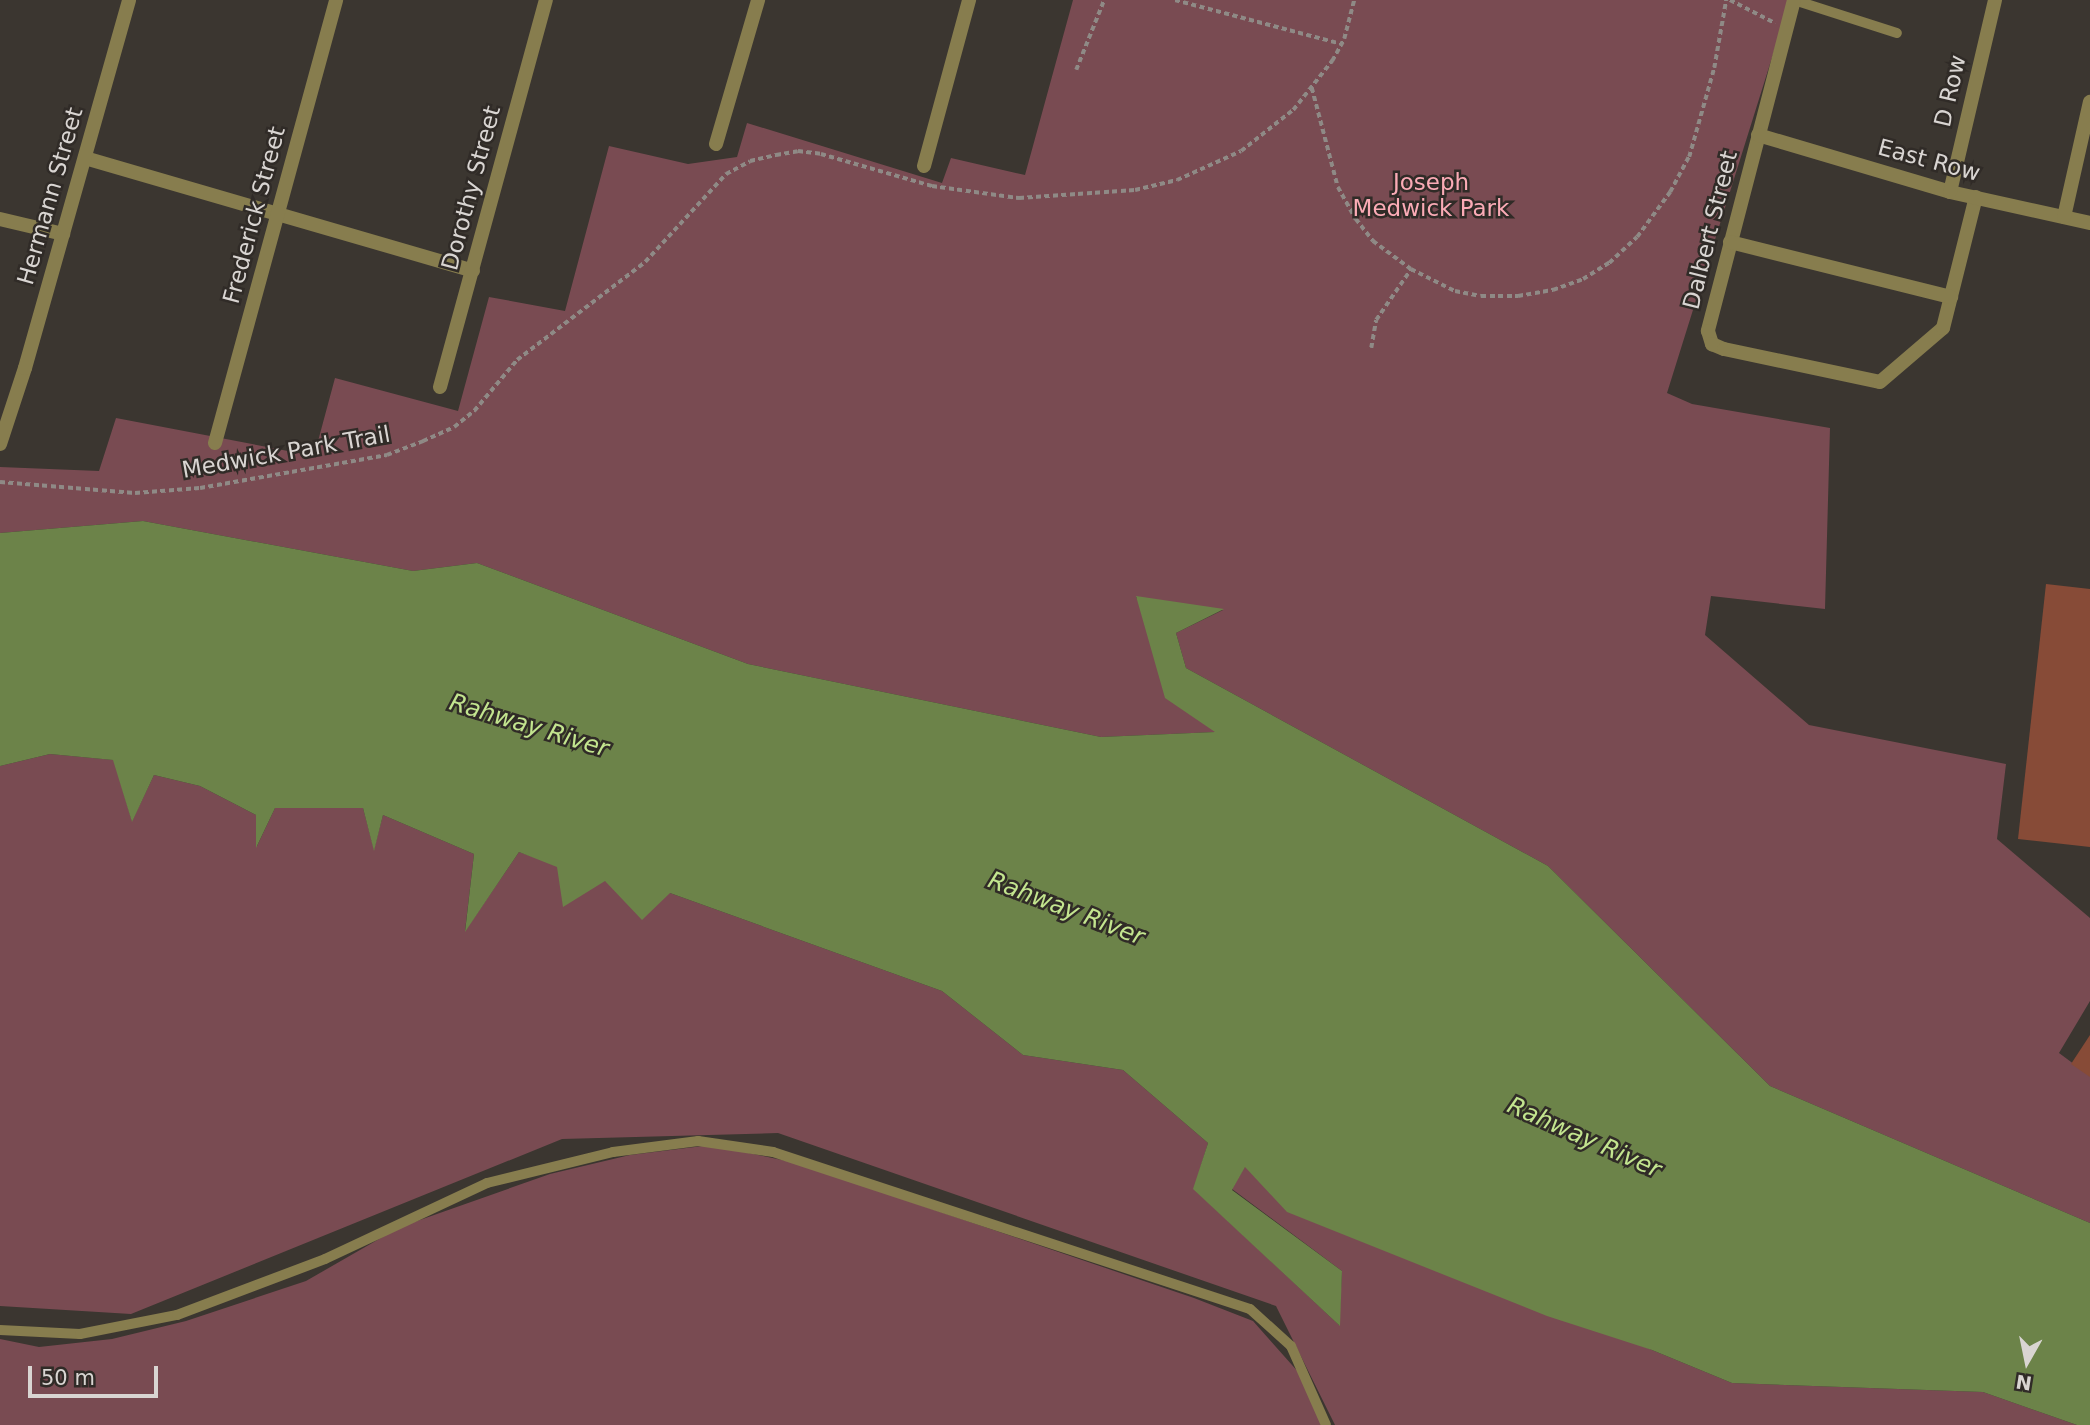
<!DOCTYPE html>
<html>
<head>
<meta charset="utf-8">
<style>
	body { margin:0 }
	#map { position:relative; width:2090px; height:1425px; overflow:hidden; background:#3b3630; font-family:"DejaVu Sans",sans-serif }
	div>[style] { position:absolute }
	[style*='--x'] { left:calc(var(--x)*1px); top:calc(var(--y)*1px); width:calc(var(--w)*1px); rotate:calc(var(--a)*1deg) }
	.green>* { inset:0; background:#794b52 }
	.water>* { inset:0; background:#6c8349 }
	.building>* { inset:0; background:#874b37 }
	.path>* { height:3.5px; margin-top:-1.75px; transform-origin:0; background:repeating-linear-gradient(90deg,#8f8a86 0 5px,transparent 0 8.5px) }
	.lane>* { height:10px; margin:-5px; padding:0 5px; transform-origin:5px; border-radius:5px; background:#877d4e }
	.street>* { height:14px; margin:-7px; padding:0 7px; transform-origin:7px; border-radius:7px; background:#877d4e }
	span { translate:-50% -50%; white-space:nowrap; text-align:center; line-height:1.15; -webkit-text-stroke:5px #302b27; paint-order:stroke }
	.street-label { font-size:23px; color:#d9d5d2 }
	.park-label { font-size:23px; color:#fbabb6 }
	.water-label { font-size:24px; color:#c3e58f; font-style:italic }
	.north { position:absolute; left:1992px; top:1327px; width:70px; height:70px; -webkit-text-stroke:5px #302b27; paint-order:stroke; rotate:189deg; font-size:19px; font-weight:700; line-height:28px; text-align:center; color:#d9d5d2 }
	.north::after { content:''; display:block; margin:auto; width:24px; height:32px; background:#d9d5d2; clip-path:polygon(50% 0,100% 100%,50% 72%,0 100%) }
	.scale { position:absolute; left:28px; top:1366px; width:130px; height:32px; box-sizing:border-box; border:4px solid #d9d5d2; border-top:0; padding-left:9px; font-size:21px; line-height:24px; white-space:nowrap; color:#d9d5d2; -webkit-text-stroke:5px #302b27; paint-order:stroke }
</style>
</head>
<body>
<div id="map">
	<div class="green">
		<div style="clip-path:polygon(1073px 0,1790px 0,1667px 393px,1692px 404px,1830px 428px,1825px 609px,1711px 596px,1705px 635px,1809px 725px,2006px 764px,1997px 839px,2090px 918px,2090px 1001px,2059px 1053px,2090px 1076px,2090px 1223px,1770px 1086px,1548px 866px,1186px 668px,1176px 633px,1223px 610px,1136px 597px,1216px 732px,1101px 737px,748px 664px,477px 563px,413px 571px,143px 521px,0 533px,0 467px,99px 471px,116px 418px,314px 456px,335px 378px,458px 411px,489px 297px,565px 311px,609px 146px,688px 164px,737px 157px,747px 123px,942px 183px,951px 158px,1025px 175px)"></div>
		<div style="clip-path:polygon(50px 754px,114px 760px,132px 821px,154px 775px,200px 786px,256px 815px,257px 846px,275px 808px,363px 808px,374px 849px,383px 815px,474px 854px,465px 931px,519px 852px,605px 881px,670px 893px,942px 991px,1023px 1055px,1123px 1070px,1208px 1143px,1194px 1189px,1339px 1325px,1342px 1271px,1232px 1189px,1245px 1166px,1652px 1350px,1732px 1383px,1983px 1392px,2077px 1425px,1335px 1425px,1276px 1306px,778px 1133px,562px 1139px,131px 1314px,0 1306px,0 766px)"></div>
		<div style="clip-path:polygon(711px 1145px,796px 1163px,1194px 1298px,1253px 1321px,1300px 1374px,1325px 1425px,0 1425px,0 1339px,39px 1347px,112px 1339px,186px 1321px,306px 1281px,400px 1227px,550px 1174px,630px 1155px)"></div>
	</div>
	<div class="water">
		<div style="clip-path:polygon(143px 521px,413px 571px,477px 563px,748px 664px,1101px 737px,1215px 732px,1165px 698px,1136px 596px,1224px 609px,1176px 633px,1186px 668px,1548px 866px,1770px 1086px,2090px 1223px,2090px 1425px,2077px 1425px,1983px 1392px,1732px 1383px,1652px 1350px,1547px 1316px,1287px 1212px,1245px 1167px,1232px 1190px,1342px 1271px,1340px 1326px,1193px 1189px,1208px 1143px,1123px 1070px,1023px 1055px,942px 991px,670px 893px,642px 920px,605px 881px,563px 907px,557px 867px,519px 852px,465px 932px,474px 854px,383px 815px,374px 851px,363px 808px,275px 808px,256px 848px,256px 815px,200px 786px,154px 775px,132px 822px,113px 760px,50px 754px,0 766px,0 533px)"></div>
	</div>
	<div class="building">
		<div style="clip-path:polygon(2046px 584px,2090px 589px,2090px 847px,2018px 839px)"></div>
		<div style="clip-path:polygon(2090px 1035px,2090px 1077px,2071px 1064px)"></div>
	</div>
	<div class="path">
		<div style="--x:1175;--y:0;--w:172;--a:14.8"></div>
		<div style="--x:1730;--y:0;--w:51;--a:27.1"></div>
		<div style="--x:1076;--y:70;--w:75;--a:-68.2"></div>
		<div style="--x:1312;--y:88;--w:102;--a:75.3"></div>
		<div style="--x:1338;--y:187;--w:37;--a:61"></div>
		<div style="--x:1356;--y:219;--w:28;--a:52"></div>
		<div style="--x:1373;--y:241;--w:47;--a:36.4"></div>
		<div style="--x:1411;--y:269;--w:49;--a:26.6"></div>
		<div style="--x:1455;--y:291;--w:26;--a:11"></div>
		<div style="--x:1481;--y:296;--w:37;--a:0"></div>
		<div style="--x:1518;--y:296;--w:36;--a:-10"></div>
		<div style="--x:1553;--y:290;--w:32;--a:-20"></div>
		<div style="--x:1583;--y:279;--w:31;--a:-32"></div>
		<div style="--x:1609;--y:263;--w:38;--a:-43"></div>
		<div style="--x:1637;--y:237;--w:56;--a:-53.7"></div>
		<div style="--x:1670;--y:192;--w:40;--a:-62"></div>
		<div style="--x:1689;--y:157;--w:92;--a:-74.3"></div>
		<div style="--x:1714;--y:68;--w:69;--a:-80"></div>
		<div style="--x:1371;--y:348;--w:28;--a:-80"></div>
		<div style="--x:1376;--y:320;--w:62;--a:-55.5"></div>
		<div style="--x:0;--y:482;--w:135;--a:4.7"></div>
		<div style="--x:135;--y:493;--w:65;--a:-4.4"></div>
		<div style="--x:200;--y:488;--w:190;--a:-10"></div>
		<div style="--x:387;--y:455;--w:39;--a:-21"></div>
		<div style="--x:423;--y:441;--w:34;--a:-24"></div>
		<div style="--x:454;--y:427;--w:26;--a:-39"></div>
		<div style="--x:474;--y:411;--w:67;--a:-49.9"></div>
		<div style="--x:517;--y:360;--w:161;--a:-37.4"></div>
		<div style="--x:645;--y:262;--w:120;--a:-47.4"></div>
		<div style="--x:726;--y:174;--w:27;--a:-28"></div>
		<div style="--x:750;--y:161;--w:27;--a:-13"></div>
		<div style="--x:776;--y:155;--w:22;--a:-10"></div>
		<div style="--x:798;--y:151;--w:23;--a:7"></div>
		<div style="--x:821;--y:154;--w:116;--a:16.1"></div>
		<div style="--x:932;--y:186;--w:88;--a:7.9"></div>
		<div style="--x:1019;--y:198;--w:116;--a:-3.9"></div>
		<div style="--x:1135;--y:190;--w:43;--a:-13.4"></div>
		<div style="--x:1177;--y:180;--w:70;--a:-24.4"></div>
		<div style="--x:1241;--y:151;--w:66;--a:-38.3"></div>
		<div style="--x:1293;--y:110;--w:63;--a:-51.5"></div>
		<div style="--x:1332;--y:61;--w:25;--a:-61"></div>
		<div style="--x:1344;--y:39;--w:40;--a:-75.6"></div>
	</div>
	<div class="lane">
		<div style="--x:1794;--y:0;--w:108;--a:17.8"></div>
		<div style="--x:0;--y:1330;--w:80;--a:2.9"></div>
		<div style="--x:80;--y:1334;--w:99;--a:-11.1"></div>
		<div style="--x:177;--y:1315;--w:158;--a:-20.7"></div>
		<div style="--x:325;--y:1259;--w:179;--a:-25.1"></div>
		<div style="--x:487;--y:1183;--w:130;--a:-13.8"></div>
		<div style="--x:613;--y:1152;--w:86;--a:-7.4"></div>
		<div style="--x:698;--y:1141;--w:76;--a:8.3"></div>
		<div style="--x:773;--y:1152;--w:502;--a:18.22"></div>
		<div style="--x:1250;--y:1309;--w:55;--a:42.1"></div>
		<div style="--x:1291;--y:1346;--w:86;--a:66.1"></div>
	</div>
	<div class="street">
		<div style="--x:1794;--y:0;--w:342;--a:104.6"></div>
		<div style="--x:1708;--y:331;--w:14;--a:73"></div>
		<div style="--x:1712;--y:344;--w:13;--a:23"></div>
		<div style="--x:1724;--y:349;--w:159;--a:11.9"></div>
		<div style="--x:1880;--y:382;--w:83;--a:-40.6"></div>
		<div style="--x:1943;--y:328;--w:135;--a:-75.9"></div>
		<div style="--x:1758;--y:135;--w:200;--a:16.5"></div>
		<div style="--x:1950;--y:192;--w:143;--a:12.5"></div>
		<div style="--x:716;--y:144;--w:150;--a:-73.7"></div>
		<div style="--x:85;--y:158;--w:404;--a:16.2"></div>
		<div style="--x:924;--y:166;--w:172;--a:-74.8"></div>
		<div style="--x:1950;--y:192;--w:197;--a:-76.8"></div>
		<div style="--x:2064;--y:217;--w:118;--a:-77.3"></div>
		<div style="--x:0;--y:219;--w:65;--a:13.4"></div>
		<div style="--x:1730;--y:242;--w:228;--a:14"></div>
		<div style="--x:440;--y:387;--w:401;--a:-74.7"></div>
		<div style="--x:215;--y:443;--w:459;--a:-74.7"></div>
		<div style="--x:0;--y:444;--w:80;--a:-71.8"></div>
		<div style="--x:25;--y:368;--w:382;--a:-74.2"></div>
	</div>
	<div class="street-label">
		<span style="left:1950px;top:91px;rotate:-77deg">D Row</span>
		<span style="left:1929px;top:160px;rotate:15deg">East Row</span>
		<span style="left:471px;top:188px;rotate:-75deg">Dorothy Street</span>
		<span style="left:50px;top:196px;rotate:-74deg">Hermann Street</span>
		<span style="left:254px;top:215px;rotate:-75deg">Frederick Street</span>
		<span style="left:1710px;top:230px;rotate:-76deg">Dalbert Street</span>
		<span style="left:286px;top:452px;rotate:-10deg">Medwick Park Trail</span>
	</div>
	<div class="park-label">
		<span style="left:1431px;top:195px">Joseph<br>Medwick Park</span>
	</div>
	<div class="water-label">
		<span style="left:529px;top:726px;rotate:17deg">Rahway River</span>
		<span style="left:1066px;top:909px;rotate:21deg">Rahway River</span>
		<span style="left:1584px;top:1138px;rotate:24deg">Rahway River</span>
	</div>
	<div class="north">N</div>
	<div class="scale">50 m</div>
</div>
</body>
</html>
